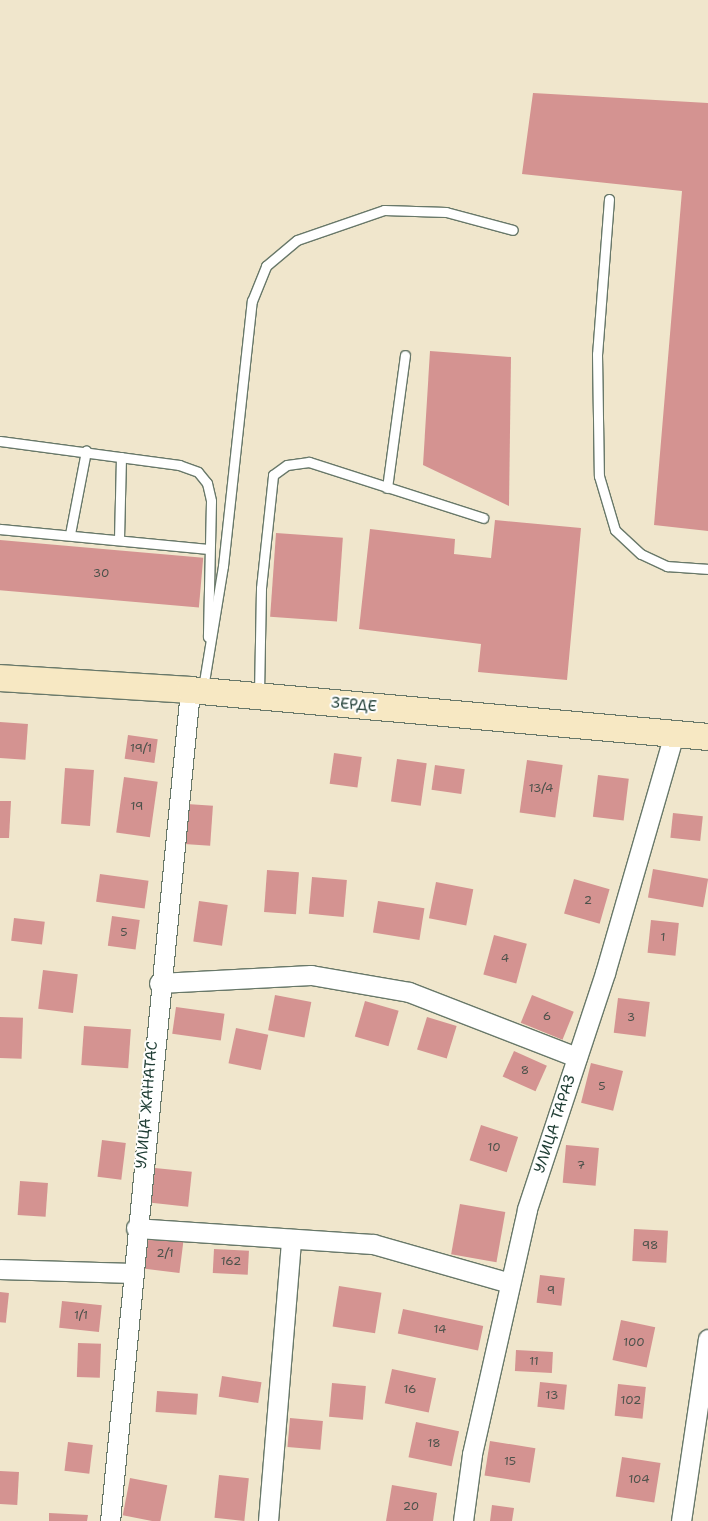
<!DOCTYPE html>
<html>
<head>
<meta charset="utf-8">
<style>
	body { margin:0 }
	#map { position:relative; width:708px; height:1521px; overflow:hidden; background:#f0e6cc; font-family:"Shantell Sans",sans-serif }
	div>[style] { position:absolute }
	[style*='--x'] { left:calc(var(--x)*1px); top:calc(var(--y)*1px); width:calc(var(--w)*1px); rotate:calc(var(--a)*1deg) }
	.building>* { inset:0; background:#d49391; transform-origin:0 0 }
	.roads { filter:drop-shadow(1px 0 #687869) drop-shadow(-1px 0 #687869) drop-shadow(0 1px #687869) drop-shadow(0 -1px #687869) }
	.lane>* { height:9px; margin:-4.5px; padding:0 4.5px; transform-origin:4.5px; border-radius:4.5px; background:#fff }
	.street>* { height:19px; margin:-9.5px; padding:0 9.5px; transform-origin:9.5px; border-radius:9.5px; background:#fff }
	.secondary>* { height:26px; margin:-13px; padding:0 13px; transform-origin:13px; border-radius:13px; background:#f7e8c3 }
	span { translate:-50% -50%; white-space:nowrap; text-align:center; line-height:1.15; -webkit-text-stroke:4px #fff; paint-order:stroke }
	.number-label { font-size:12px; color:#4c524b }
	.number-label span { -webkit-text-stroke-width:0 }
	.street-label { font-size:15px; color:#1f3d34 }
</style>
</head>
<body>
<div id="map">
	<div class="building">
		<div style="clip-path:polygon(533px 93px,708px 103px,708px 531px,654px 525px,682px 191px,522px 174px)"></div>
		<div style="clip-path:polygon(430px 351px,511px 357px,509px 506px,423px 465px)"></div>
		<div style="clip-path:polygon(495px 520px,581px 528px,567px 680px,478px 672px,481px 644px,359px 629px,370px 529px,455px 539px,454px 554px,491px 558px)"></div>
		<div style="left:276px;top:533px;width:67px;height:84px;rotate:4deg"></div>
		<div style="left:0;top:540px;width:204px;height:50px;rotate:5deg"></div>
		<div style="left:0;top:722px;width:28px;height:36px;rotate:4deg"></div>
		<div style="left:128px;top:735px;width:30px;height:24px;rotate:8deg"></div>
		<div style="left:334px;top:753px;width:28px;height:31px;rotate:8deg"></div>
		<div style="left:397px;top:759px;width:30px;height:43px;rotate:8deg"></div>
		<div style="left:527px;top:760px;width:36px;height:53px;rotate:8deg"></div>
		<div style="left:435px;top:765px;width:30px;height:25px;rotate:8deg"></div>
		<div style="left:65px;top:768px;width:29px;height:56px;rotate:4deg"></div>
		<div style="left:598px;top:775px;width:31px;height:42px;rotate:7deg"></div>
		<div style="left:124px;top:777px;width:34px;height:56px;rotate:8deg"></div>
		<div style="clip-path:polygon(0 801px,11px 801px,9px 838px,0 838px)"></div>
		<div style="left:187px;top:804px;width:26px;height:40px;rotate:4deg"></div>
		<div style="left:673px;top:813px;width:30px;height:25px;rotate:6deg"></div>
		<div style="left:653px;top:869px;width:56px;height:29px;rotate:10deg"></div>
		<div style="left:267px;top:870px;width:32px;height:42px;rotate:4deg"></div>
		<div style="left:100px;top:874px;width:49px;height:28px;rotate:8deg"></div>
		<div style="left:312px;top:877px;width:35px;height:37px;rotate:5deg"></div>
		<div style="left:574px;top:879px;width:37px;height:36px;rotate:16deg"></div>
		<div style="left:436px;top:882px;width:38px;height:37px;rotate:11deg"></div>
		<div style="left:199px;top:901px;width:29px;height:41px;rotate:8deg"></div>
		<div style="left:378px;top:901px;width:47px;height:32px;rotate:9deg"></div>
		<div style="left:112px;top:916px;width:28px;height:30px;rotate:8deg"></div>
		<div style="left:14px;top:918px;width:31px;height:23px;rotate:7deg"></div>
		<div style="left:651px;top:920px;width:28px;height:33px;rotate:6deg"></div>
		<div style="left:494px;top:935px;width:34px;height:41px;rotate:15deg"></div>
		<div style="left:43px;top:970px;width:35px;height:39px;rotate:7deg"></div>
		<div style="left:275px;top:995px;width:37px;height:36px;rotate:11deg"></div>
		<div style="left:532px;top:995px;width:45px;height:30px;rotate:22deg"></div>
		<div style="left:618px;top:998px;width:32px;height:35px;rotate:7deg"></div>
		<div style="left:365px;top:1001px;width:35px;height:37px;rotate:16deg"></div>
		<div style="left:176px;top:1007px;width:49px;height:27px;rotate:8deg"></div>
		<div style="left:0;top:1017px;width:23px;height:41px;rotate:2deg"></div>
		<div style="left:427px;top:1017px;width:31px;height:34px;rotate:17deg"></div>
		<div style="left:84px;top:1026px;width:47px;height:39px;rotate:4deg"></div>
		<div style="left:236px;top:1028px;width:33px;height:36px;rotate:12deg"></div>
		<div style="left:514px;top:1051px;width:36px;height:28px;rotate:24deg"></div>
		<div style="left:591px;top:1063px;width:33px;height:41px;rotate:14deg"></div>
		<div style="left:481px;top:1125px;width:39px;height:37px;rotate:18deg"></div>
		<div style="left:102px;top:1140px;width:24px;height:37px;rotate:7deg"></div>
		<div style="left:566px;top:1145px;width:33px;height:38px;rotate:5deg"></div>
		<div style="left:155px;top:1168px;width:37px;height:35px;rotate:6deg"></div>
		<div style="left:20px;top:1181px;width:28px;height:34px;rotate:4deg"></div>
		<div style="left:460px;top:1204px;width:46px;height:51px;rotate:10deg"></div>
		<div style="left:634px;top:1229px;width:34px;height:32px;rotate:3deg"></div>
		<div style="left:149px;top:1234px;width:35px;height:35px;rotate:7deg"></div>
		<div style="left:214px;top:1249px;width:35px;height:24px;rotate:3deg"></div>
		<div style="left:540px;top:1275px;width:25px;height:28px;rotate:7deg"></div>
		<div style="left:339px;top:1286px;width:43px;height:41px;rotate:9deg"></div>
		<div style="left:0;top:1292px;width:9px;height:30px;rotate:6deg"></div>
		<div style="left:62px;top:1301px;width:40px;height:27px;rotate:6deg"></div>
		<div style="left:403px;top:1309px;width:82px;height:25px;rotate:12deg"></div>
		<div style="left:621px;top:1320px;width:35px;height:41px;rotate:12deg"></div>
		<div style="left:78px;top:1343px;width:23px;height:34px;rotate:2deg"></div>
		<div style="left:516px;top:1350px;width:37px;height:21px;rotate:3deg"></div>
		<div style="left:392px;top:1369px;width:45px;height:35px;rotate:12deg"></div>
		<div style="left:222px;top:1376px;width:40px;height:21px;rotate:9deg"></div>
		<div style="left:540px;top:1382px;width:27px;height:25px;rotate:6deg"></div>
		<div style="left:332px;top:1383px;width:34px;height:34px;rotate:5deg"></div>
		<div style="left:618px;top:1384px;width:28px;height:32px;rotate:6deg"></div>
		<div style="left:157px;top:1391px;width:41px;height:21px;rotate:4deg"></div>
		<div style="left:290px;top:1418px;width:33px;height:29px;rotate:5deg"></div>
		<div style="left:416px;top:1422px;width:44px;height:36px;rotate:12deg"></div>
		<div style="left:490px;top:1441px;width:46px;height:35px;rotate:9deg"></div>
		<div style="left:68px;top:1442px;width:25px;height:29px;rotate:7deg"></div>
		<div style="left:622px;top:1457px;width:39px;height:40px;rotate:9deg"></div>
		<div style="left:0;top:1471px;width:19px;height:33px;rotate:3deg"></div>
		<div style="left:219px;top:1475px;width:30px;height:43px;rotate:6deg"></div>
		<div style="left:130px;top:1478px;width:38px;height:38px;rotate:11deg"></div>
		<div style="clip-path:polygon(392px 1485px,437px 1493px,433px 1521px,386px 1521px)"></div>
		<div style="clip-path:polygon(492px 1505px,514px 1508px,512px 1521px,490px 1521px)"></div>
		<div style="clip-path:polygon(49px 1513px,88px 1515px,87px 1521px,49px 1521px)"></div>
	</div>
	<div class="roads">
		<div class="lane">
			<div style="--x:609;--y:199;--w:155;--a:94.4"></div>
			<div style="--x:597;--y:354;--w:122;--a:89.1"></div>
			<div style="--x:599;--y:476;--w:56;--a:73.5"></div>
			<div style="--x:615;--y:530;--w:35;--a:43"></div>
			<div style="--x:641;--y:554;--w:29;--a:25"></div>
			<div style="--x:667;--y:566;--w:41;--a:4.2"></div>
			<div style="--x:0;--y:441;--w:181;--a:7.6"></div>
			<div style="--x:179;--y:465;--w:20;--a:20"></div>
			<div style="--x:198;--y:472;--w:14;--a:51"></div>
			<div style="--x:207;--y:483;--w:18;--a:77"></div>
			<div style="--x:211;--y:501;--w:136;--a:91.3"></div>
			<div style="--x:387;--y:488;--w:134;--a:-82.3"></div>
			<div style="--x:0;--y:529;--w:210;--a:5.5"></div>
			<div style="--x:70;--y:534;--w:85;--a:-79.1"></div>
			<div style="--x:119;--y:539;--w:82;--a:-88.6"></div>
			<div style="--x:203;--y:688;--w:124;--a:-80.7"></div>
			<div style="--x:223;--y:566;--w:267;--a:-83.8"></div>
			<div style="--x:252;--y:301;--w:38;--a:-68"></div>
			<div style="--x:266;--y:266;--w:40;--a:-40"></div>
			<div style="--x:297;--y:240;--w:92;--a:-19"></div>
			<div style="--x:384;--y:210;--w:62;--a:1.8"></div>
			<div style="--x:446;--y:212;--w:69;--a:15"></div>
			<div style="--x:259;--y:693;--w:105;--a:-88.9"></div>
			<div style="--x:261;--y:588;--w:114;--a:-83.9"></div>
			<div style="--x:273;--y:475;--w:17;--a:-36"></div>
			<div style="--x:287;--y:465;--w:22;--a:-8"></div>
			<div style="--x:309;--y:462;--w:183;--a:17.8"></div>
		</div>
		<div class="street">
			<div style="--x:159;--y:983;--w:152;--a:-3"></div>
			<div style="--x:311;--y:975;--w:99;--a:9.8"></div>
			<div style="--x:409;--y:992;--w:180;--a:21.2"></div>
			<div style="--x:136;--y:1228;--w:238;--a:3.9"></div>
			<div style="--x:373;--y:1244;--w:142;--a:15.9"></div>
			<div style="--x:0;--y:1269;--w:132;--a:1.7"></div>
			<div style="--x:110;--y:1521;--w:835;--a:-84.5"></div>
			<div style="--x:268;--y:1521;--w:283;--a:-85.3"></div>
			<div style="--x:463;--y:1521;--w:68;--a:-82.3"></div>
			<div style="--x:472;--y:1454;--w:251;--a:-77.3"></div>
			<div style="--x:527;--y:1209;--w:249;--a:-71.7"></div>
			<div style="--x:605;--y:973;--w:249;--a:-73.9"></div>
			<div style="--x:681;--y:1521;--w:184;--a:-81.6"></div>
		</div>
		<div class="secondary">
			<div style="--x:0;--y:678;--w:190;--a:3.6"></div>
			<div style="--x:190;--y:690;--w:520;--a:5.18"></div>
		</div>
	</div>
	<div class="number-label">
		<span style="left:101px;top:574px">30</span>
		<span style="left:141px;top:749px">19/1</span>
		<span style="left:541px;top:789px">13/4</span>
		<span style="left:137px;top:807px">19</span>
		<span style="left:588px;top:901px">2</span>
		<span style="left:124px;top:933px">5</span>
		<span style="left:663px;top:938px">1</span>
		<span style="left:505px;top:959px">4</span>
		<span style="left:547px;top:1017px">6</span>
		<span style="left:631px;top:1018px">3</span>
		<span style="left:525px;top:1071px">8</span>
		<span style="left:602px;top:1087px">5</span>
		<span style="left:494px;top:1148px">10</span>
		<span style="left:581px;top:1166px">7</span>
		<span style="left:650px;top:1246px">98</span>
		<span style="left:165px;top:1254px">2/1</span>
		<span style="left:231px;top:1262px">162</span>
		<span style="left:551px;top:1291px">9</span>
		<span style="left:81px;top:1316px">1/1</span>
		<span style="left:440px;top:1330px">14</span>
		<span style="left:634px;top:1343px">100</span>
		<span style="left:534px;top:1362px">11</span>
		<span style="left:410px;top:1390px">16</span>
		<span style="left:552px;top:1396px">13</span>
		<span style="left:631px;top:1401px">102</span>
		<span style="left:434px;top:1444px">18</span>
		<span style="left:510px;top:1462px">15</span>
		<span style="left:639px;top:1480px">104</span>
		<span style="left:411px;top:1507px">20</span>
	</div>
	<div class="street-label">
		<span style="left:354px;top:705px;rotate:5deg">ЗЕРДЕ</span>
		<span style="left:147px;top:1105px;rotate:-85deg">УЛИЦА ЖАНАТАС</span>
		<span style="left:555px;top:1124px;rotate:-72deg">УЛИЦА ТАРАЗ</span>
	</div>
</div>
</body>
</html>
